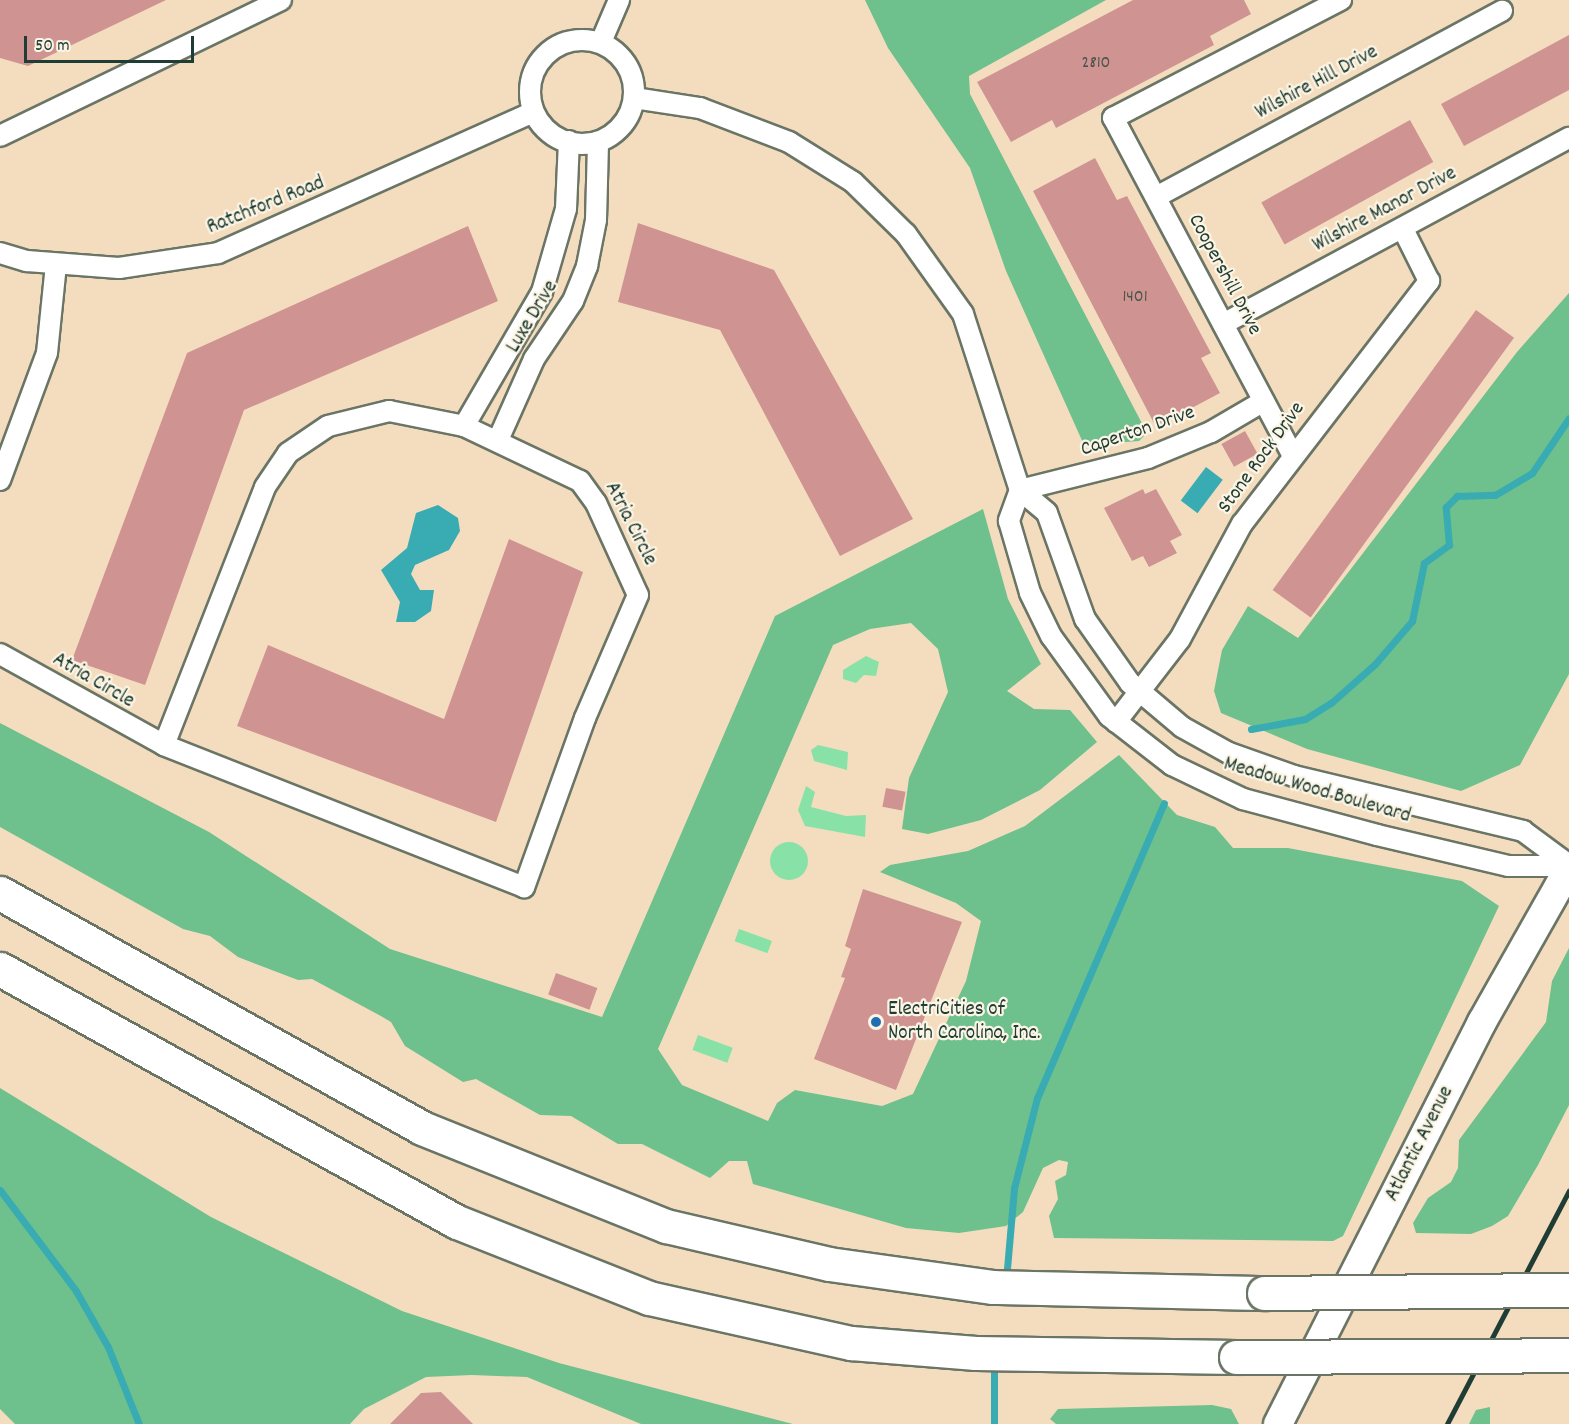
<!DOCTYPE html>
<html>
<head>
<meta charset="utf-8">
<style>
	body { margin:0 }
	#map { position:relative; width:1569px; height:1424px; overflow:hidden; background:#f4ddbf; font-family:Dekko,sans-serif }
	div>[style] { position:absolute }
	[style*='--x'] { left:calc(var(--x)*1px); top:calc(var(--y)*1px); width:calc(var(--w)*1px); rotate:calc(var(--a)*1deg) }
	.green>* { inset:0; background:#88e2a7; transform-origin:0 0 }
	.round { border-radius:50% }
	.forest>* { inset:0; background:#6ec08c }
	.water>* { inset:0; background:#39abb2; transform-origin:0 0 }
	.stream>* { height:7px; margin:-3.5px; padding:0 3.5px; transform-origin:3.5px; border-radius:3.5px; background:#39abb2 }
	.building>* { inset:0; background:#cf9492; transform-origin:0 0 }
	.roads { filter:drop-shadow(2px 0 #6a7565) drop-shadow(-2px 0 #6a7565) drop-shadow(0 2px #6a7565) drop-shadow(0 -2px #6a7565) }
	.street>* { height:20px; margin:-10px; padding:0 10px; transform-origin:10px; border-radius:10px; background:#fff }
	.street>.ring { margin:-10px; padding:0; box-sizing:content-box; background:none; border:20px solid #fff; border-radius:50% }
	.secondary>* { height:28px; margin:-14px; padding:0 14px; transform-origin:14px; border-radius:14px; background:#fff }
	.highway>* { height:33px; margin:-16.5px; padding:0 16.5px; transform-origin:16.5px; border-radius:16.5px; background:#fff }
	.rail>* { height:4.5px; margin:-2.25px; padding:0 2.25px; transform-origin:2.25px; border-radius:2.25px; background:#1f3d34 }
	.bridges { filter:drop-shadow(2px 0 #6a7565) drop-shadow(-2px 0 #6a7565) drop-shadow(0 2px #6a7565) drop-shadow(0 -2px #6a7565) }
	.highway-bridge>* { height:33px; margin:-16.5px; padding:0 16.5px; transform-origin:16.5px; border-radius:16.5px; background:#fff }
	.dots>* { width:16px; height:16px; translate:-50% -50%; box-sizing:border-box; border:3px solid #fcf5e5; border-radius:50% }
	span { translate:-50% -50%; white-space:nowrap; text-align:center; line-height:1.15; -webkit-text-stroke:4.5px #fcf5e5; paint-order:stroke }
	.number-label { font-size:18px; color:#4b534c }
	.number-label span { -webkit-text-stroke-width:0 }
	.street-label { font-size:21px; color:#1f3d34 }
	.poi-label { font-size:21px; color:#1f3d34 }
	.left { translate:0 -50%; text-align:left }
	.scale { position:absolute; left:24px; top:36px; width:170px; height:27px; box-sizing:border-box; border:3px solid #1f3d34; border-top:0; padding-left:8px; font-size:18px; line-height:21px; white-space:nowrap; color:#1f3d34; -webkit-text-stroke:4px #fcf5e5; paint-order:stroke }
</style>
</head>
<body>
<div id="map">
	<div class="green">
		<div style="clip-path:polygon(866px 656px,879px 662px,876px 676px,864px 675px,856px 683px,843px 679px,843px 670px)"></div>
		<div style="clip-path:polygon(818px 745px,848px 752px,847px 770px,814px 761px,811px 750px)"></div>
		<div style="clip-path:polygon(806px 786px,815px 792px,811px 807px,846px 816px,866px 815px,865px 837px,805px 826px,798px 810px)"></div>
		<div class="round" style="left:770px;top:842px;width:38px;height:38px"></div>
		<div style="left:739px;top:929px;width:35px;height:13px;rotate:20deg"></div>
		<div style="left:698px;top:1035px;width:37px;height:16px;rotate:20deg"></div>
	</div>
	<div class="forest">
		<div style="clip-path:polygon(865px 0,1106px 0,969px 76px,970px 94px,1147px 433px,1139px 441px,1084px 445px,1006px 271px,970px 168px,888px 48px)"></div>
		<div style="clip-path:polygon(1569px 293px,1569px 674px,1520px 765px,1461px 791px,1307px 749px,1221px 713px,1214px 691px,1222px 650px,1248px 606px,1298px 638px,1517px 352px)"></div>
		<div style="clip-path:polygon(983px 509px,1008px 599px,1041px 664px,1007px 691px,1034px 709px,1070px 710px,1097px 742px,1040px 790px,981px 820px,928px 834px,902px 829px,909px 778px,948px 692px,938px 649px,911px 623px,870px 629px,833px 645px,658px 1049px,682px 1085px,768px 1121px,777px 1103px,795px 1090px,882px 1106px,913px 1094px,966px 981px,981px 921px,956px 903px,880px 872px,890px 865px,968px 851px,1025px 826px,1119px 755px,1177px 815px,1215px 827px,1233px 848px,1288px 848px,1462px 881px,1499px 906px,1343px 1236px,1333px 1241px,1054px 1238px,1049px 1216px,1058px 1199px,1055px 1181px,1066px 1175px,1068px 1162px,1059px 1160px,1043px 1168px,1023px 1212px,1006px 1226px,959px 1233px,906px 1228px,753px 1184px,747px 1161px,729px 1161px,710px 1178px,642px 1144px,618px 1144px,571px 1116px,540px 1115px,476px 1079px,463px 1082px,405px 1046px,391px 1022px,379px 1015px,312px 979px,298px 980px,238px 957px,210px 936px,183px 929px,0 827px,0 723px,209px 832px,390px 949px,602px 1017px,775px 616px)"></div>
		<div style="clip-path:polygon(1569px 948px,1569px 1105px,1538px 1165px,1508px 1216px,1492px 1226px,1471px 1234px,1416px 1233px,1413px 1223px,1428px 1198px,1451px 1182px,1458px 1168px,1459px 1140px,1546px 1022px,1552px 981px)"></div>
		<div style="clip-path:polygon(0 1088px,211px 1217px,402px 1311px,559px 1363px,793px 1424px,641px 1424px,527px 1377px,472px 1375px,426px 1377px,364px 1409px,350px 1424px,15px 1424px,0 1409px)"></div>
		<div style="clip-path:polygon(1212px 1405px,1231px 1409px,1239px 1424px,1056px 1424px,1050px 1419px,1058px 1409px)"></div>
		<div style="clip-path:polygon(1490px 1407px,1490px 1424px,1469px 1424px,1476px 1410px)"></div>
	</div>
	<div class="water">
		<div style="left:1206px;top:467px;width:21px;height:42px;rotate:37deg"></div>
		<div style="clip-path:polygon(438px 505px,458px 518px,460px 531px,449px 550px,415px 565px,411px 574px,420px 590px,434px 590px,431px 611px,415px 622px,396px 622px,400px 602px,381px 570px,407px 548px,416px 513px)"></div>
	</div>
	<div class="stream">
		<div style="--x:1251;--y:729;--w:55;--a:-10.5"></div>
		<div style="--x:1305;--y:719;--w:31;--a:-32"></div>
		<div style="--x:1331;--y:703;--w:59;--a:-41.6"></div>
		<div style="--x:1375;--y:664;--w:57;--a:-49.3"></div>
		<div style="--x:1412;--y:621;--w:59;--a:-78.3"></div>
		<div style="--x:1424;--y:563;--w:31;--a:-36"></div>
		<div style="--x:1449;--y:545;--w:38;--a:-95"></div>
		<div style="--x:1446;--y:507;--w:16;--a:-45"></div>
		<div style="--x:1457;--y:496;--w:38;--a:-2"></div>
		<div style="--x:1495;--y:495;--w:43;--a:-30.7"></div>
		<div style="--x:1532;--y:473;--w:66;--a:-56.1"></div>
		<div style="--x:0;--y:1190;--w:126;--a:53"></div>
		<div style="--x:76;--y:1291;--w:64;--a:60.3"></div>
		<div style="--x:108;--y:1347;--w:83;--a:68.1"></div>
		<div style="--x:1006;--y:1280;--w:92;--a:-85"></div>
		<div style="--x:1014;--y:1188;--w:93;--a:-75.7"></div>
		<div style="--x:1037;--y:1098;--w:321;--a:-66.7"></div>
		<div style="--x:994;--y:1364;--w:60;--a:90"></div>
	</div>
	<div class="building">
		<div style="clip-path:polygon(0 0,166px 0,28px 66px,0 58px)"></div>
		<div style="clip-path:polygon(1133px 0,1244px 0,1251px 14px,1210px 36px,1214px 45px,1056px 128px,1052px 120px,1011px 142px,977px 82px)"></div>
		<div style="clip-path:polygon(1569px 35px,1569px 90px,1464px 146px,1441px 104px)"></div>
		<div style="left:1410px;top:120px;width:48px;height:170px;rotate:61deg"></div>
		<div style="clip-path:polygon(1095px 158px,1117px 200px,1127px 196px,1211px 353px,1201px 358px,1220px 393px,1156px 427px,1033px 191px)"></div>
		<div style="clip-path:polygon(638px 223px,774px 270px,913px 519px,840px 556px,720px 330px,618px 302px)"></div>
		<div style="clip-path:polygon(468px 226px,498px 301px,244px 410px,145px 685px,72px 660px,187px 353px)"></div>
		<div style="left:1476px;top:310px;width:47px;height:346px;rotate:36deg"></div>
		<div style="left:1245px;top:431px;width:26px;height:27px;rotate:61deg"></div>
		<div style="clip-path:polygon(1143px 489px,1145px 494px,1156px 489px,1182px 535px,1170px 541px,1177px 553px,1149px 567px,1143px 556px,1132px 561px,1104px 508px)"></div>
		<div style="clip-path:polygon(509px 539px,583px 572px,496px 822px,237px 726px,268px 645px,444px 719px)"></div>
		<div style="left:886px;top:788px;width:20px;height:19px;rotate:11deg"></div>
		<div style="clip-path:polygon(863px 889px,962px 922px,896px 1090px,814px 1059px,845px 978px,841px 977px,851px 949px,845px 946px)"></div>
		<div style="left:556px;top:973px;width:44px;height:23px;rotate:20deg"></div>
		<div style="clip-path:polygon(441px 1392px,473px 1424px,390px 1424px,421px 1393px)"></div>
	</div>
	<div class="roads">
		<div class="street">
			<div class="ring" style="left:530px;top:40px;width:84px;height:84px"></div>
			<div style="--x:601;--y:42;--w:46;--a:-66.8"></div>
			<div style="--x:634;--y:98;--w:67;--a:8.6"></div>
			<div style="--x:700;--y:108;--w:95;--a:20.9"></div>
			<div style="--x:789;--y:142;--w:75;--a:32"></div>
			<div style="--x:853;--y:182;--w:74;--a:44.5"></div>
			<div style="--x:906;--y:234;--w:98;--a:54.5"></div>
			<div style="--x:963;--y:314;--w:185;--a:72.1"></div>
			<div style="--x:1020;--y:490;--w:35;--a:40"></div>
			<div style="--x:1047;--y:513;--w:113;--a:70.3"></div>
			<div style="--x:1085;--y:619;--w:78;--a:54.9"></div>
			<div style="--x:1130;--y:683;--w:68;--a:40.2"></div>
			<div style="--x:1182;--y:727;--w:54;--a:29"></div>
			<div style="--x:1229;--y:753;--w:69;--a:19.5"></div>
			<div style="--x:1294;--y:776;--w:236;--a:13.5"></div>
			<div style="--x:1523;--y:831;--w:57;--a:36.5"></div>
			<div style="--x:0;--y:136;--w:312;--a:-25.8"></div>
			<div style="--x:1156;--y:197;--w:393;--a:-28.3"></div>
			<div style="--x:0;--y:253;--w:28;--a:17"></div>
			<div style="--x:27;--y:261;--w:92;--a:4.4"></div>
			<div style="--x:119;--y:268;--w:100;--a:-8.6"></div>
			<div style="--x:218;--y:253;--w:345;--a:-24.1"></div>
			<div style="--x:1223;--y:324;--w:393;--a:-28.3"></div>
			<div style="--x:389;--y:411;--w:76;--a:11.3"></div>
			<div style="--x:464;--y:426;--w:128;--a:25.4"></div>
			<div style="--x:580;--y:481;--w:27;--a:54"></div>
			<div style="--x:596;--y:503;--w:101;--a:65.5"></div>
			<div style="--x:638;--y:595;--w:134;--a:113.3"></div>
			<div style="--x:585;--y:718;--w:180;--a:109.8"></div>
			<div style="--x:524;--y:887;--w:387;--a:-158.5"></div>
			<div style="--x:164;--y:745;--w:277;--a:-68.6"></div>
			<div style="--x:265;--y:487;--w:41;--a:-55.9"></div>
			<div style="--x:288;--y:453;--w:48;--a:-34"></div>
			<div style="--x:328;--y:426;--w:63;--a:-13.8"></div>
			<div style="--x:464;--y:426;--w:155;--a:-59.8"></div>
			<div style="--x:542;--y:292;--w:86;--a:-73.9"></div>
			<div style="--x:566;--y:209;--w:68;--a:-87.5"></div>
			<div style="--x:498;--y:440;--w:89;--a:-66"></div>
			<div style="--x:534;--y:359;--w:70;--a:-56.1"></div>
			<div style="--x:573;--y:301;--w:38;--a:-68"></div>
			<div style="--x:587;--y:266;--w:47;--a:-78.9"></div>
			<div style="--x:596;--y:220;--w:78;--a:-88.5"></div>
			<div style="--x:1292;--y:454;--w:381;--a:-118"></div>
			<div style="--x:1113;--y:118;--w:257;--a:-27.4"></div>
			<div style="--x:0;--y:480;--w:135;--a:-69.7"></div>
			<div style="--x:47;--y:353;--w:89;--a:-84.2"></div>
			<div style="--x:1020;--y:490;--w:33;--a:110"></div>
			<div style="--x:1009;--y:521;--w:75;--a:73.7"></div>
			<div style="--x:1030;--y:593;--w:48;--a:64"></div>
			<div style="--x:1051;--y:636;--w:99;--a:54.1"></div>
			<div style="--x:1109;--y:716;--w:80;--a:37.9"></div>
			<div style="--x:1172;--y:765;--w:79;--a:25.6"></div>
			<div style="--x:1243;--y:799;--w:139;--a:15"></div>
			<div style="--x:1377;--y:835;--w:135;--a:13.3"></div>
			<div style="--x:1508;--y:866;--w:61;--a:0"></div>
			<div style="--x:1020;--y:490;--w:132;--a:-14"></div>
			<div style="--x:1148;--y:458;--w:68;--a:-22.4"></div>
			<div style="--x:1211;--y:432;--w:61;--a:-30.3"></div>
			<div style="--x:0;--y:654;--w:188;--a:29"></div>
			<div style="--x:1116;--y:722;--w:105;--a:-52.4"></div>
			<div style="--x:1180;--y:639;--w:131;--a:-61.7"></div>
			<div style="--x:1242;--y:524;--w:307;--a:-52.4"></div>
			<div style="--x:1429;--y:281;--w:58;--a:-116.6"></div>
		</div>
		<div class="secondary">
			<div style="--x:1278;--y:1424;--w:451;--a:-63.1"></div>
			<div style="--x:1482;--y:1022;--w:177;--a:-60.5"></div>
		</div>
		<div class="highway">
			<div style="--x:0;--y:893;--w:483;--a:29.1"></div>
			<div style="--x:422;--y:1128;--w:263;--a:21.9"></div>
			<div style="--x:666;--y:1226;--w:167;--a:13.1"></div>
			<div style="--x:829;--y:1264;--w:166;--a:8"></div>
			<div style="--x:993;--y:1287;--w:271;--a:1.3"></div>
			<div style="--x:0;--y:969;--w:522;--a:28.97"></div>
			<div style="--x:457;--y:1222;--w:206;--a:21.6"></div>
			<div style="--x:649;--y:1298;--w:207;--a:12.6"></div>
			<div style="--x:851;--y:1343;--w:125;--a:4.6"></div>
			<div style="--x:976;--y:1353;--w:260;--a:0.9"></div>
		</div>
	</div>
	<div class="rail">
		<div style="--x:1447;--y:1424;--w:263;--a:-62.4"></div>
	</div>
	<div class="bridges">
		<div class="highway-bridge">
			<div style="--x:1264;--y:1293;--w:305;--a:-0.6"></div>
			<div style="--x:1236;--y:1357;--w:333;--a:-0.3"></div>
		</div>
	</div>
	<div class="dots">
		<div style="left:876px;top:1022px;background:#1f6fb2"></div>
	</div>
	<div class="number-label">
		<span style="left:1096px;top:64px">2810</span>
		<span style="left:1135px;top:298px">1401</span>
	</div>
	<div class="street-label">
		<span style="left:1317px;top:83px;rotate:-28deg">Wilshire Hill Drive</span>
		<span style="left:266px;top:206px;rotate:-22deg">Ratchford Road</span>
		<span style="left:1385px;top:210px;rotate:-28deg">Wilshire Manor Drive</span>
		<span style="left:1224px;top:275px;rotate:62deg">Coopershill Drive</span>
		<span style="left:533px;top:317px;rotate:-59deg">Luxe Drive</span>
		<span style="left:1138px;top:432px;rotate:-19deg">Caperton Drive</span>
		<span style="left:1262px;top:458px;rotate:-54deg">Stone Rock Drive</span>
		<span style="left:630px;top:524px;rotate:63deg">Atria Circle</span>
		<span style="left:93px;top:681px;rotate:30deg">Atria Circle</span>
		<span style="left:1317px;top:791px;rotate:16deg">Meadow Wood Boulevard</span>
		<span style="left:1420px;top:1144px;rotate:-63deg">Atlantic Avenue</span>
	</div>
	<div class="poi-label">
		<span class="left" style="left:888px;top:1022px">ElectriCities of<br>North Carolina, Inc.</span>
	</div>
	<div class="scale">50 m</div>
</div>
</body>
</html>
